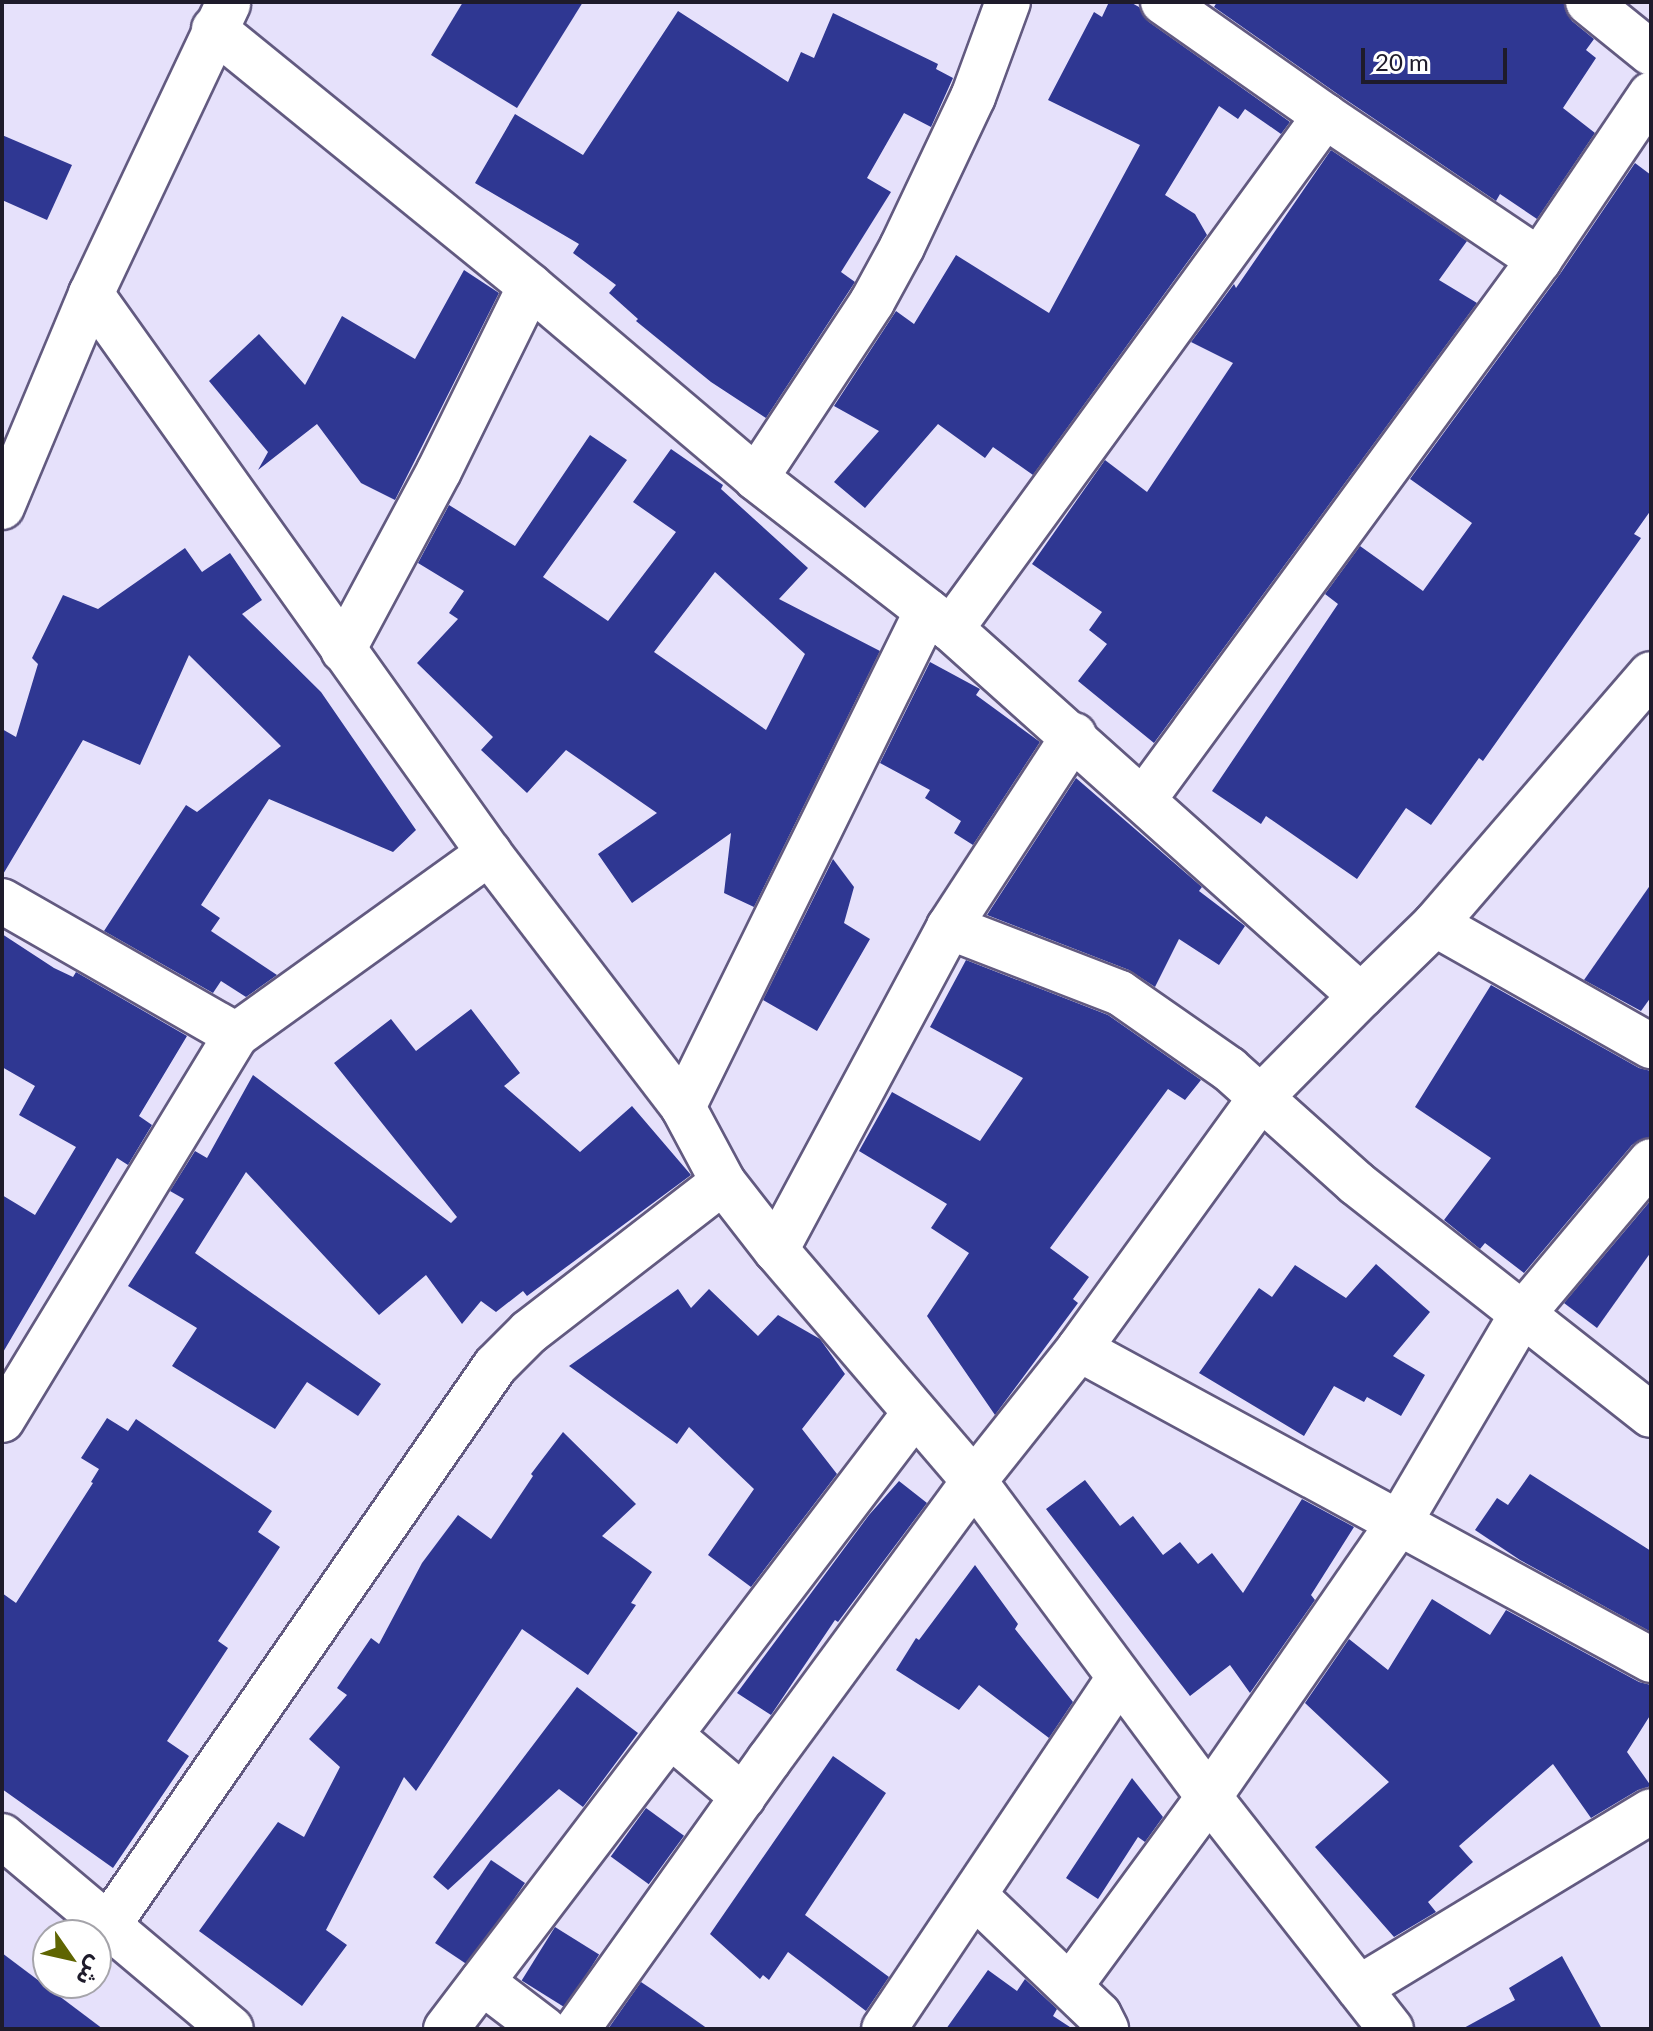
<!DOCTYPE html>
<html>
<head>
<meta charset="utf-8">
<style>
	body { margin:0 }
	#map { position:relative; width:1653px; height:2031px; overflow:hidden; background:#e6e1fb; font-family:Lato,"Noto Sans Arabic",sans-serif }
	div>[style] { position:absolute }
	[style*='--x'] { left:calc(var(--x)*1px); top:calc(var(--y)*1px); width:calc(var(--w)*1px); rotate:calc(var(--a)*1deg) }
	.building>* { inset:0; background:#2f3792; transform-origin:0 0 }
	.roads { filter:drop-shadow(2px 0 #625a80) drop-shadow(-2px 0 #625a80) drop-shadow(0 2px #625a80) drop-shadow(0 -2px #625a80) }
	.street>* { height:44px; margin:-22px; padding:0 22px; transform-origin:22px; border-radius:22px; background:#fff }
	span { translate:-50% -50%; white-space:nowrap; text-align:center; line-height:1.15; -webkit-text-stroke:8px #fff; paint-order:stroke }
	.frame { position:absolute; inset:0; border:4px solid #1e1b2b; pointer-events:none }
	.north { position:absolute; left:32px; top:1919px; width:80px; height:80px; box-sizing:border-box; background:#fff; border:2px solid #a5a4aa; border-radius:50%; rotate:124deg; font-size:22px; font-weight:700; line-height:32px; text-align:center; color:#1e1b2b }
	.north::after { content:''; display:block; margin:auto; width:28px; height:36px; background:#5f6502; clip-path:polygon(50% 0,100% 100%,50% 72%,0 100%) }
	.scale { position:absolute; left:1361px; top:48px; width:146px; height:36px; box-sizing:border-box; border:4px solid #1e1b2b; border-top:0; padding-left:10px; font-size:24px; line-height:28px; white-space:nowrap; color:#1e1b2b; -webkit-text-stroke:6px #fff; paint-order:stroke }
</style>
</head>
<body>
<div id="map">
	<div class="building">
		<div style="clip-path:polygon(463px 2px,583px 2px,517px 108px,431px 55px)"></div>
		<div style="clip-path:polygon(1109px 2px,1130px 2px,1139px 7px,1149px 22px,1290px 122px,1281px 134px,1245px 109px,1238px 119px,1219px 106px,1165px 195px,1195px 214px,1207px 235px,1033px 475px,993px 447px,985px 458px,938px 424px,865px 508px,834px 482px,879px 431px,834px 406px,896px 311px,914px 324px,956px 255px,1049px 313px,1140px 145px,1048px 100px,1094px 12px,1102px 17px)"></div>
		<div style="clip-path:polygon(1217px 2px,1564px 2px,1572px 21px,1594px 39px,1586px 50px,1596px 58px,1563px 108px,1595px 133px,1537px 219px,1500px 194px,1496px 201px,1339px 95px,1214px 7px)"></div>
		<div style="clip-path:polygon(678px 11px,788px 82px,801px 52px,814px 58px,833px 13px,938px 64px,936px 69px,953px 78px,931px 127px,904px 113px,867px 178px,891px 192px,841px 272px,855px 282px,766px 418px,711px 382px,636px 321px,638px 319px,609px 293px,616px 285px,573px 253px,579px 244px,475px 183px,515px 114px,583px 155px)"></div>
		<div style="clip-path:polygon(2px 135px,72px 165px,47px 220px,2px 200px)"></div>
		<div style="clip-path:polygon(1331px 150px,1467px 241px,1439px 280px,1477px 303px,1154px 743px,1078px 681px,1107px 644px,1089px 630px,1102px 612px,1032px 564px,1105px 460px,1147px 492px,1233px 363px,1191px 342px,1234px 284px,1236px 288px)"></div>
		<div style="clip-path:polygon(1635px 163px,1651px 175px,1651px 510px,1634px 534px,1641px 538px,1483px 761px,1479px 758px,1431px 825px,1406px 808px,1357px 879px,1266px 816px,1261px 824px,1212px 791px,1338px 604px,1325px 594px,1360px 546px,1423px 591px,1472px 523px,1410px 479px,1560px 274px)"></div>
		<div style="clip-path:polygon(464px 270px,499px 293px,395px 500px,361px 483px,317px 424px,258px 470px,268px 452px,209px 381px,259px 334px,305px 385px,342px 316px,415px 359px)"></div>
		<div style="clip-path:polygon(evenodd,590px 435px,627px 460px,543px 577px,608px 621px,676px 532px,633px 502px,671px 449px,723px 485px,721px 489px,808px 568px,779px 599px,880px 651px,754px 907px,724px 893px,731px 833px,632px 903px,598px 854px,657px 813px,566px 750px,527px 793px,481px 750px,493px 737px,417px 663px,458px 619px,449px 613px,464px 591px,418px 563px,449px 505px,515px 546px,590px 435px,715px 572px,805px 654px,766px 730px,654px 652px,715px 572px)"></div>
		<div style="clip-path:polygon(185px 548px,202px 572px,230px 553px,262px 600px,242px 614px,321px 692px,416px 830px,393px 852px,269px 799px,201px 905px,220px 918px,211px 931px,277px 975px,246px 997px,221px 981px,213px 993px,104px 931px,186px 805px,197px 812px,281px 746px,189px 655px,140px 765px,83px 740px,2px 876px,2px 729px,16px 737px,38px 664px,32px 658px,63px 595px,98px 609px)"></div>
		<div style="clip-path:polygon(930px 662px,980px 689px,976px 695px,1040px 742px,973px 845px,954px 833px,961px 821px,925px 798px,930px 790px,880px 763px)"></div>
		<div style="clip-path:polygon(1076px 778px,1202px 887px,1199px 891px,1245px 926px,1219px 965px,1179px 939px,1155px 987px,1129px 970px,987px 915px)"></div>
		<div style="clip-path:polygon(833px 859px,854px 887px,844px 923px,870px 939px,817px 1031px,763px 1000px)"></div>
		<div style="clip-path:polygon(1651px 884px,1651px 997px,1641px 1011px,1584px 980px)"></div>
		<div style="clip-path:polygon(2px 934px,54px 968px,73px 977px,76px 972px,187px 1036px,139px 1116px,152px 1125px,128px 1165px,117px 1158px,2px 1354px,2px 1195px,35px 1215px,76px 1147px,19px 1115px,35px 1086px,2px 1067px)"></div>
		<div style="clip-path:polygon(966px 960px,1108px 1015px,1201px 1080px,1185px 1100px,1168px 1089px,1050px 1248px,1089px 1277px,1073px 1299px,1078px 1303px,995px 1415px,927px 1316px,969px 1253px,931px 1228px,947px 1204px,859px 1151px,892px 1092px,980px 1141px,1023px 1078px,930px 1027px)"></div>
		<div style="clip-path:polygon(1491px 985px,1639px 1068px,1651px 1071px,1651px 1137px,1632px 1145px,1524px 1273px,1485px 1243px,1480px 1249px,1444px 1220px,1491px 1158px,1415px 1107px)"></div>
		<div style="clip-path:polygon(471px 1009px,520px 1073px,504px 1086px,580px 1152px,632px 1106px,691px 1175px,527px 1296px,523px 1291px,496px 1312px,481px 1301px,462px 1324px,426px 1275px,379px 1315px,246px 1172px,195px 1253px,381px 1384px,358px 1416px,307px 1382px,275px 1429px,172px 1366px,197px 1328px,128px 1286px,184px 1199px,170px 1191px,195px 1151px,207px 1158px,253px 1075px,451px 1223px,457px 1217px,334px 1063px,391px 1019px,416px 1051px)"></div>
		<div style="clip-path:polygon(1651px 1200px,1651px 1252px,1597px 1328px,1564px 1303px)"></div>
		<div style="clip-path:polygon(1376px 1264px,1430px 1312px,1393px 1356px,1425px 1375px,1401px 1416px,1367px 1397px,1364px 1402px,1334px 1386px,1304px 1436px,1199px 1373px,1259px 1288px,1272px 1297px,1295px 1265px,1346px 1298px)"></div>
		<div style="clip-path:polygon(678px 1289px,691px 1308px,709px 1289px,758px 1336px,778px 1315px,820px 1339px,845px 1374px,802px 1429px,837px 1474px,751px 1587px,708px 1555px,754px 1489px,689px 1427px,677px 1444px,569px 1366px)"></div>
		<div style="clip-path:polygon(107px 1418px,128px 1431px,136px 1419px,272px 1511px,258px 1532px,280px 1547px,218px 1641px,228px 1648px,167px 1741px,189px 1756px,113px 1868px,2px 1789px,2px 1593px,16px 1603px,93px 1483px,91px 1482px,99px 1469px,81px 1458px)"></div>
		<div style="clip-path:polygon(563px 1432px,636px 1504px,602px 1536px,652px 1572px,631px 1603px,636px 1605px,588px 1675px,522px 1629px,416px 1791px,404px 1777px,326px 1930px,347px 1945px,302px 2006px,199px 1931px,278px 1822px,304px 1837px,340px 1767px,309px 1739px,347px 1695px,337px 1688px,371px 1638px,379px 1644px,422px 1563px,458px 1515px,491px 1539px,533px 1476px,531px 1474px)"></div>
		<div style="clip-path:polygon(1530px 1474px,1651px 1551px,1651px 1632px,1520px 1560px,1475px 1530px,1497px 1498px,1508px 1505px)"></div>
		<div style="clip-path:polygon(1085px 1480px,1120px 1526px,1133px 1516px,1163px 1555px,1180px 1542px,1198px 1564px,1212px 1553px,1243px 1593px,1302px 1499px,1354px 1527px,1311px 1595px,1315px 1600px,1250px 1693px,1230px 1665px,1190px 1696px,1046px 1509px)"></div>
		<div style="clip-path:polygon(899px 1481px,927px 1503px,838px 1622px,835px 1620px,771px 1715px,737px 1693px,869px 1515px)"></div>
		<div style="clip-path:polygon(975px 1565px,1018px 1624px,1015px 1629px,1073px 1702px,1049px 1738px,979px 1685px,959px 1710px,896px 1670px,916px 1638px,919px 1640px)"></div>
		<div style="clip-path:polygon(1432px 1599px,1490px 1635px,1506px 1610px,1639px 1682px,1651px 1685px,1651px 1714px,1627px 1752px,1651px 1786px,1638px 1790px,1591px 1818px,1553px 1764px,1459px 1846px,1473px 1862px,1428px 1902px,1436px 1912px,1394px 1937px,1315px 1847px,1389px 1782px,1305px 1703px,1349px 1639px,1388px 1670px)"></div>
		<div style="clip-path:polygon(577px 1687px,638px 1733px,583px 1807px,559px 1789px,448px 1890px,433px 1877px)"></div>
		<div style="clip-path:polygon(833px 1756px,886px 1793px,805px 1915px,889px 1977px,866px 2011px,788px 1952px,769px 1980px,763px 1975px,760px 1979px,710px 1934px)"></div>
		<div style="clip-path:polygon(1132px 1778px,1163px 1817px,1145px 1842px,1138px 1837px,1098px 1899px,1066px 1878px)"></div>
		<div style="left:646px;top:1808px;width:47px;height:60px;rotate:36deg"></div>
		<div style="left:491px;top:1860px;width:41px;height:100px;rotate:34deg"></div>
		<div style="left:555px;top:1927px;width:52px;height:63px;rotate:32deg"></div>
		<div style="clip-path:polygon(2px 1953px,103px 2029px,2px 2029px)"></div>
		<div style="clip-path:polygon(1562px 1956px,1602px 2029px,1462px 2029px,1515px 2000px,1509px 1988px)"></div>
		<div style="clip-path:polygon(988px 1970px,1017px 1991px,1025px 1979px,1057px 2009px,1053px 2016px,1073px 2029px,946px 2029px)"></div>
		<div style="clip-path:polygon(641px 1982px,653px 1990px,708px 2029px,608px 2029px)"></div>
	</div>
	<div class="roads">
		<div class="street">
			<div style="--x:1163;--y:2;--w:198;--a:35.1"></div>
			<div style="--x:1325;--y:116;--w:258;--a:33.9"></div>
			<div style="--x:1588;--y:2;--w:81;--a:39"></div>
			<div style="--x:214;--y:29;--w:407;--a:39.1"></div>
			<div style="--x:530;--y:286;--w:297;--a:40.3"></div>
			<div style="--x:756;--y:478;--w:247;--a:37.8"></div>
			<div style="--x:951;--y:629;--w:550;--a:41.83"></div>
			<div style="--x:1361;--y:996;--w:141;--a:134.7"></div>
			<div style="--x:1262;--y:1096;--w:312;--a:125.9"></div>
			<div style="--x:1079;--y:1349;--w:169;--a:128.5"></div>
			<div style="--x:974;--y:1481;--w:346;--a:126.3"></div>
			<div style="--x:769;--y:1760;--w:330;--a:125.5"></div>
			<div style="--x:91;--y:294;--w:686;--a:54.55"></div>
			<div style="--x:489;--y:853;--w:320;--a:52.6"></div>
			<div style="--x:683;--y:1107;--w:85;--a:61.9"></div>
			<div style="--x:723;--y:1182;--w:86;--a:52.1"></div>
			<div style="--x:776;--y:1250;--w:304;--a:49.4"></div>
			<div style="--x:974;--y:1481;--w:394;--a:53.4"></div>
			<div style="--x:1209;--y:1797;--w:295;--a:51.9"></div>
			<div style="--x:756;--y:478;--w:211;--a:-56.6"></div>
			<div style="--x:872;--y:302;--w:63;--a:-61.4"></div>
			<div style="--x:902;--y:247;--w:166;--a:-64.7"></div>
			<div style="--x:973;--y:97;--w:101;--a:-69.8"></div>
			<div style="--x:2;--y:507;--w:231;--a:-67.3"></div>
			<div style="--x:91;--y:294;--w:321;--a:-64.7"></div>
			<div style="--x:951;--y:629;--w:635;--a:-53.91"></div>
			<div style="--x:343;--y:650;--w:203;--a:-61.8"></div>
			<div style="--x:439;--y:471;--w:206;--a:-63.8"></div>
			<div style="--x:1144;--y:799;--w:668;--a:-53.76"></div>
			<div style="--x:1539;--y:260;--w:200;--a:-56"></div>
			<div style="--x:2;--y:901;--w:270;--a:29.8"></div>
			<div style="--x:1435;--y:924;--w:330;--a:-49.2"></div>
			<div style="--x:949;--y:927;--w:183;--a:21.1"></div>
			<div style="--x:1120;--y:993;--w:133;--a:34.9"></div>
			<div style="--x:1229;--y:1069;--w:171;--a:41.9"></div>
			<div style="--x:1356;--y:1183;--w:375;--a:38.2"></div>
			<div style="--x:1361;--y:996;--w:103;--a:-44.2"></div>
			<div style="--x:1435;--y:924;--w:248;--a:29.5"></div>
			<div style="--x:683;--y:1107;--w:553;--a:-63.81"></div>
			<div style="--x:776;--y:1250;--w:366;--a:-61.8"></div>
			<div style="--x:949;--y:927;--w:229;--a:-56.9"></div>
			<div style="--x:1079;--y:1349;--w:651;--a:28.53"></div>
			<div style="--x:2;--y:1420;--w:451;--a:-58.7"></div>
			<div style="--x:236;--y:1035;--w:312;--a:-35.7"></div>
			<div style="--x:670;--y:1735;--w:96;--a:40.3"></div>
			<div style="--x:2;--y:1836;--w:299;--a:40.1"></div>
			<div style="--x:976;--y:1897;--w:170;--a:43.8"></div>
			<div style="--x:1099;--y:2015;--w:16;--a:63"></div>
			<div style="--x:107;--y:1927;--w:682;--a:-55.33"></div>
			<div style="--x:495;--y:1366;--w:48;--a:-45"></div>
			<div style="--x:529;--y:1332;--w:245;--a:-37.7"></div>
			<div style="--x:482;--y:1982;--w:78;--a:37.2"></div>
			<div style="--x:1070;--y:1986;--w:235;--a:-53.7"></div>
			<div style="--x:1209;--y:1797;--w:333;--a:-55.3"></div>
			<div style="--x:1399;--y:1523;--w:240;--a:-59.5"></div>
			<div style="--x:1521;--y:1316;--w:202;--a:-50"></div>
			<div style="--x:1359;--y:1988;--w:341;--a:-31.2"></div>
			<div style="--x:446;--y:2029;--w:774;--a:-52.72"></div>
			<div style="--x:884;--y:2029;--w:422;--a:-56.2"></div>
		</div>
	</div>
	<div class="frame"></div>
	<div class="north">ش</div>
	<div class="scale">20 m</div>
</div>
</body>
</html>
